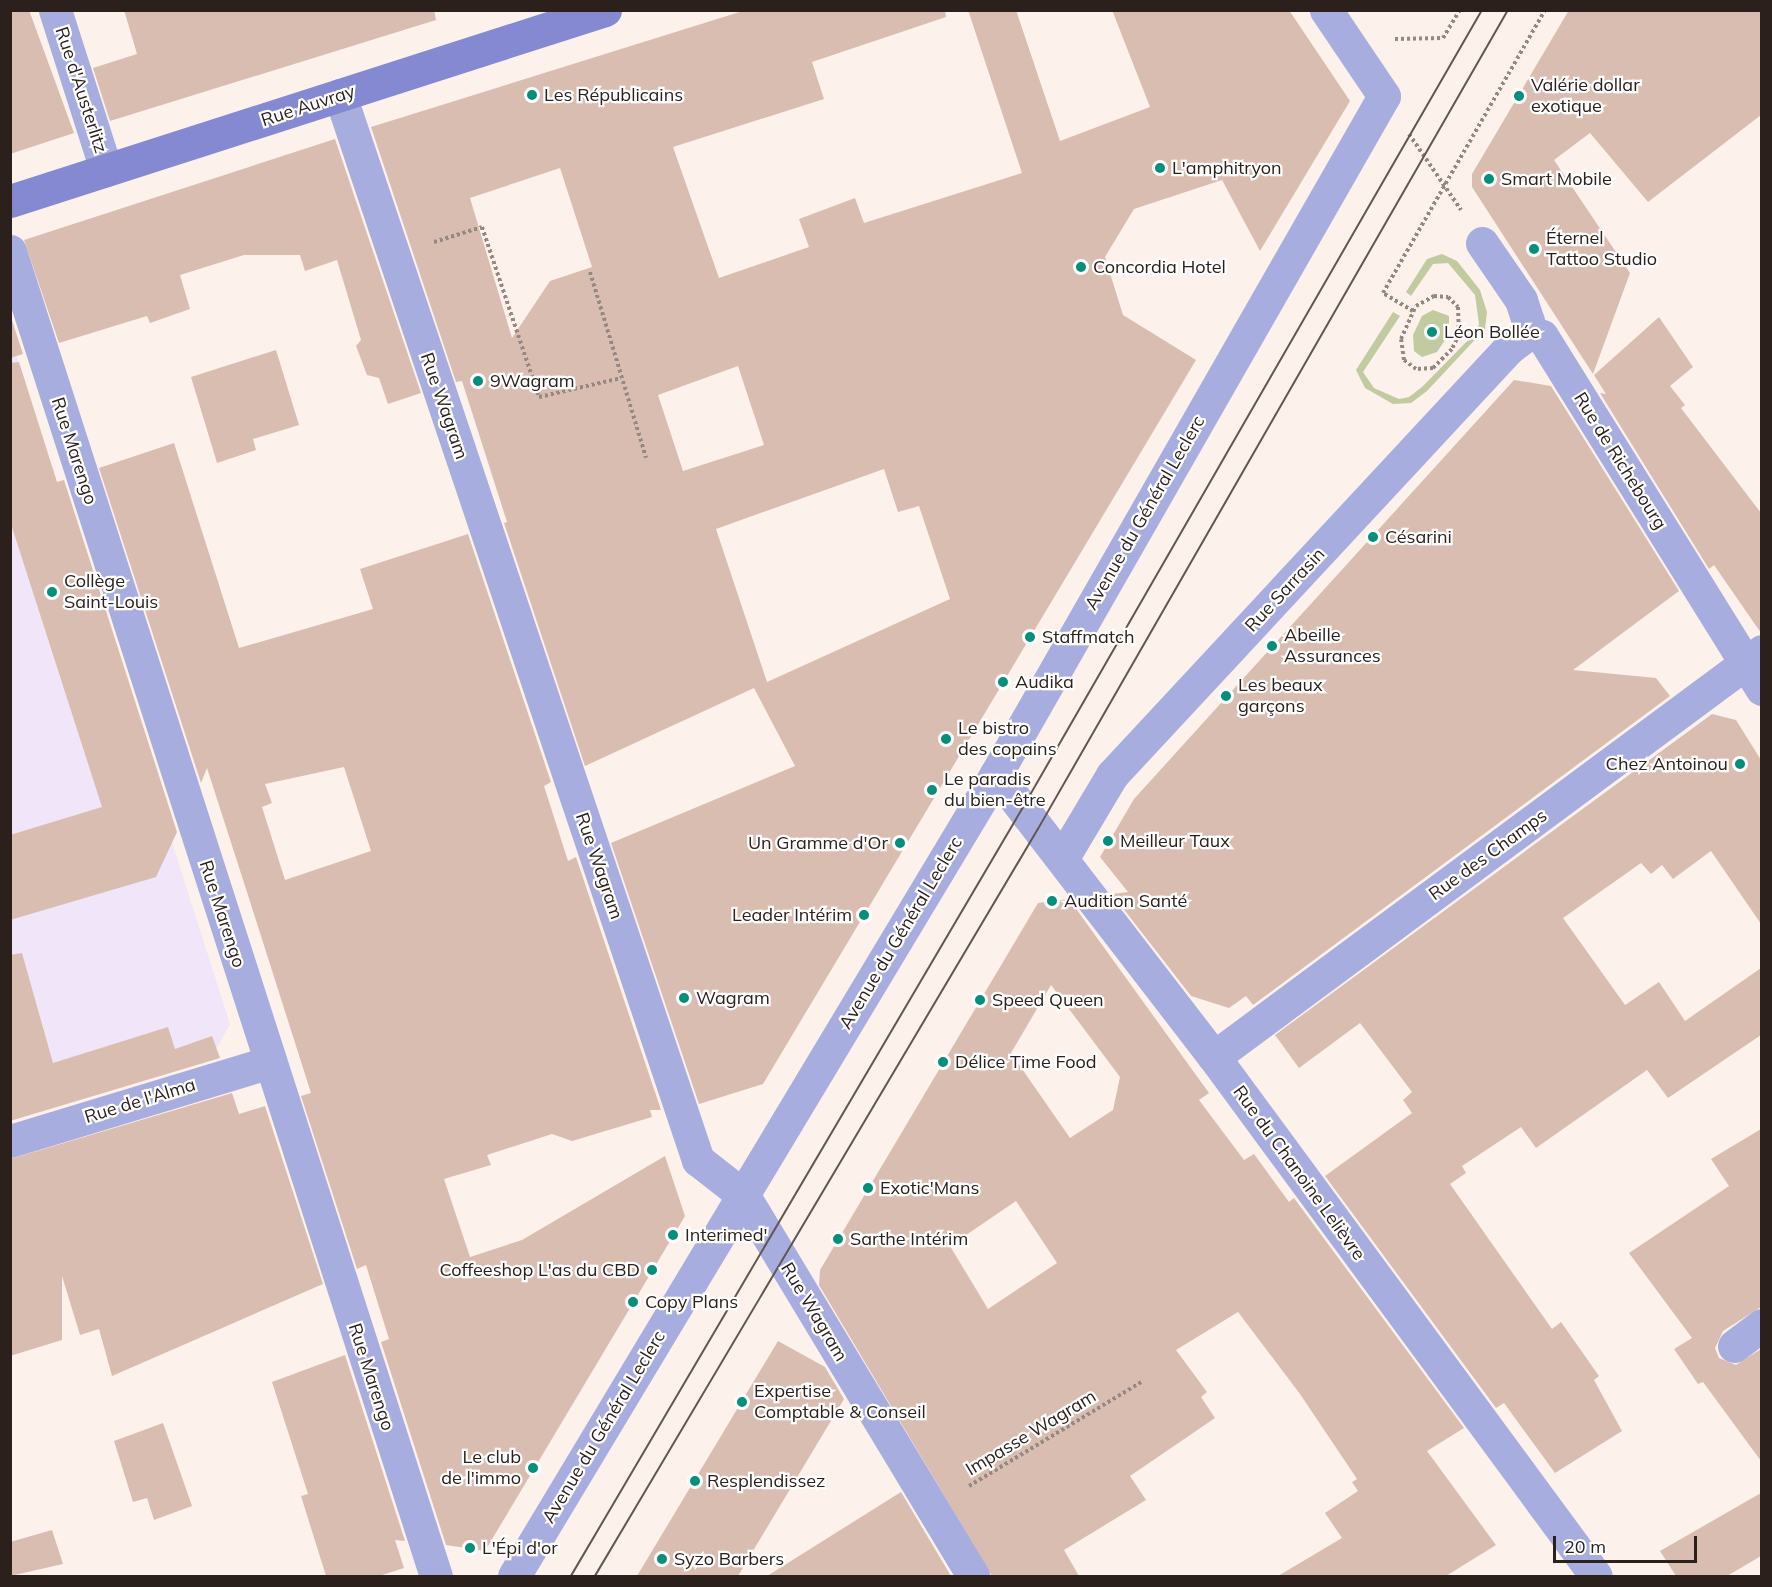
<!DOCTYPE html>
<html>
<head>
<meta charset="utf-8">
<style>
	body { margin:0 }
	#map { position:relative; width:1772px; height:1587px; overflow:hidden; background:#fdf1ec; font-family:Mulish,sans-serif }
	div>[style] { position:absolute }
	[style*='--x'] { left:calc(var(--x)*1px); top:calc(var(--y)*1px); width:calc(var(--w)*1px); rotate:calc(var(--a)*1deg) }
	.education>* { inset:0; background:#f1e5f9 }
	.green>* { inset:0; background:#c2cb9f }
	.building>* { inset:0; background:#d9bdb0 }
	.path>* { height:4px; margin-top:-2px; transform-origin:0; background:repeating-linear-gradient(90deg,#948884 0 3px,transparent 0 6px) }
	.street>* { height:33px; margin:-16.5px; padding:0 16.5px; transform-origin:16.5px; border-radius:16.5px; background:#a8addf }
	.secondary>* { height:33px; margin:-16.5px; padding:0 16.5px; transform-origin:16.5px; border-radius:16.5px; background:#8589d2 }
	.tram>* { height:1.5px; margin:-0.75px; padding:0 0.75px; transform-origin:0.75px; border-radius:0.75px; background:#625652 }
	.dots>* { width:16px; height:16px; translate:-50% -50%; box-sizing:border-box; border:3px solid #fff; border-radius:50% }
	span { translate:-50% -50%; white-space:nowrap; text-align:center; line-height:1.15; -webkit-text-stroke:4.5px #fff; paint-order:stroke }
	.poi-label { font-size:18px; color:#2b201c }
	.left { translate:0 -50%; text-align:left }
	.right { translate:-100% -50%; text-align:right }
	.street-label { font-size:18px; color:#2b201c }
	.frame { position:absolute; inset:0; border:12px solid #2b201c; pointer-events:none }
	.scale { position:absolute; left:1553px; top:1536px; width:144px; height:27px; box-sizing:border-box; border:3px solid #2b201c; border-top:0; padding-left:8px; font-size:18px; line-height:21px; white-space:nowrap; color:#2b201c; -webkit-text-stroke:4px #fff; paint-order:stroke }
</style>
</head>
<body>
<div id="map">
	<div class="education">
		<div style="clip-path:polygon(10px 335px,230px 1024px,217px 1048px,11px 1112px)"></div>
	</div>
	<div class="green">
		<div style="clip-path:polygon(1442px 254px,1457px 261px,1480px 290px,1487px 312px,1485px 329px,1427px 391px,1411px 403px,1393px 404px,1365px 388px,1356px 370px,1393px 312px,1400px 316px,1363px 372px,1374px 388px,1399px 399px,1409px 397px,1422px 387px,1476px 332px,1479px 324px,1475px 295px,1448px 263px,1433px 264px,1411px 296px,1406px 292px,1427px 259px)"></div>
		<div style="clip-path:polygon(1433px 310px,1449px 316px,1449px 334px,1437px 352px,1422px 357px,1414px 351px,1413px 335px,1422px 316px)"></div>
	</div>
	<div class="building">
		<div style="clip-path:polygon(10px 10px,29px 10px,74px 133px,10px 154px)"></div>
		<div style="clip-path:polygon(124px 10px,434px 10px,436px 20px,110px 121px,93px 68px,137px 54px)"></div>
		<div style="clip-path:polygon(evenodd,746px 10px,945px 10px,946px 17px,812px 62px,824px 99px,673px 147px,719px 278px,809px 247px,799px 219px,855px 198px,864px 223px,1022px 173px,968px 10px,1016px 10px,1060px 141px,1150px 107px,1112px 10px,1289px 10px,1350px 101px,1260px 251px,1222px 180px,1134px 209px,1105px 257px,1123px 315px,1196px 360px,763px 1084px,699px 1104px,611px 843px,795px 766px,754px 688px,585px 766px,504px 523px,507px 522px,462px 381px,456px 382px,371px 127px,746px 10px,560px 168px,592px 267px,550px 281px,512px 338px,470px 198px,560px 168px,746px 10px,738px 366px,764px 445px,683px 471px,658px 395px,738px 366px,746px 10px,884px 469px,898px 512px,919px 506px,950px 599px,767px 682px,716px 529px,884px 469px)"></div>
		<div style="clip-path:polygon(1569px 10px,1761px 10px,1761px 115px,1648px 202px,1590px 133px,1554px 160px,1630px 273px,1593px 374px,1472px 187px,1472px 174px)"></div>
		<div style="clip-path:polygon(335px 139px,421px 393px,388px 404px,379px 378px,367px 375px,356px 346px,361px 340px,337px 260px,305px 271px,300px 255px,244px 255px,180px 275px,190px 309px,150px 323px,147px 316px,59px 343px,24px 240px)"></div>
		<div style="clip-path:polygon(10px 314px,23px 354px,10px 358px)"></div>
		<div style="clip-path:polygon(1659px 317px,1693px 367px,1670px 386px,1685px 405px,1681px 408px,1761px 513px,1761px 633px,1714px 565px,1709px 569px,1600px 393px,1606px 394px,1594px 375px)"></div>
		<div style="clip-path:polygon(276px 350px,299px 425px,253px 439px,256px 450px,217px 463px,191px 377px)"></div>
		<div style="clip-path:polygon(19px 362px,57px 482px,64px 480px,177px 832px,156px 877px,10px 920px,10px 835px,102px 807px,10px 521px,10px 363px)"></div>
		<div style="clip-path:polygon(1514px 380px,1551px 386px,1679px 591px,1573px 670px,1656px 678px,1670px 696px,1253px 1005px,1246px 996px,1229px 1008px,1191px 996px,1112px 894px,1128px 892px,1100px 857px,1134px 799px)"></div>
		<div style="clip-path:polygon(evenodd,174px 443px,239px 648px,373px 609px,360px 569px,468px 534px,551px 782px,544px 786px,568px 861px,576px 857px,661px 1110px,650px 1110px,652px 1117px,572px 1141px,552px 1134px,487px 1155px,491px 1165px,444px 1179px,470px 1257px,522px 1240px,665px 1156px,685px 1216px,485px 1551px,446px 1545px,381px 1342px,389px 1339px,366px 1265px,357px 1269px,301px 1096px,311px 1093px,246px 889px,207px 768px,201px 783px,99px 468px,174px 443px,344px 767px,371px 851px,285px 880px,262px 807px,272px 803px,265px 784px,344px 767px)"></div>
		<div style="clip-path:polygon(1712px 714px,1736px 720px,1761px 760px,1761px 924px,1711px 851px,1673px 879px,1662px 865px,1651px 874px,1641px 863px,1563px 918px,1625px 1005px,1659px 982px,1685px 1021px,1761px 968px,1761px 1035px,1668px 1098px,1647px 1070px,1536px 1148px,1521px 1127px,1462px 1166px,1466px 1173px,1450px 1184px,1552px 1329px,1561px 1322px,1599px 1376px,1594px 1380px,1622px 1431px,1555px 1473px,1504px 1403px,1496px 1408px,1325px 1176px,1412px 1113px,1403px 1100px,1412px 1092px,1360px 1023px,1299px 1068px,1275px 1035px)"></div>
		<div style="clip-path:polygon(evenodd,1069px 899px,1209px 1093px,1199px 1100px,1244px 1160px,1254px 1154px,1289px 1202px,1294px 1198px,1464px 1428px,1427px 1451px,1496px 1545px,1446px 1576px,1278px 1576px,1342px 1538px,1325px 1513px,1358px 1491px,1352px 1482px,1357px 1479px,1300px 1394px,1238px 1312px,1176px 1350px,1207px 1392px,1201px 1397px,1215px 1418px,1130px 1476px,1146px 1500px,1064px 1550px,1079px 1576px,992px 1576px,819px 1285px,820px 1270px,1038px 903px,1069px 899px,1051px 985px,1120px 1077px,1113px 1110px,1070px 1138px,1011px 1053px,1051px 985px,1069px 899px,1016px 1201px,1057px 1263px,988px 1309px,950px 1246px,1016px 1201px)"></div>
		<div style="clip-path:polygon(22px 953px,53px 1063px,168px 1027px,175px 1049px,212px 1036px,220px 1058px,10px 1121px,10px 955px)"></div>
		<div style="clip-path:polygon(232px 1093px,239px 1114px,265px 1106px,323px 1284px,112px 1376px,99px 1329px,80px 1335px,62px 1276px,62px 1340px,10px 1356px,10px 1159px)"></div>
		<div style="clip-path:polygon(1761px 1129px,1761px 1307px,1723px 1331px,1715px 1348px,1719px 1358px,1736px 1365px,1761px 1349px,1761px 1461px,1703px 1382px,1698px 1384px,1674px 1349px,1692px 1338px,1629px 1253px,1729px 1186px,1711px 1159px)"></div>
		<div style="clip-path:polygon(778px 1341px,825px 1367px,844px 1399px,738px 1576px,637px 1576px)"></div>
		<div style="clip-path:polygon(345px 1355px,405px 1541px,395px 1540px,404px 1568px,379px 1576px,326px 1576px,301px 1496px,308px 1494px,272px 1382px)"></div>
		<div style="clip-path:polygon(163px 1423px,192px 1506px,154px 1520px,147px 1498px,133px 1502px,114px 1441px)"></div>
		<div style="clip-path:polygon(901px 1492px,951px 1576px,767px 1576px)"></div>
		<div style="clip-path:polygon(1761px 1493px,1761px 1556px,1727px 1576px,1676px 1576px,1660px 1551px)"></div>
		<div style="clip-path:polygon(52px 1530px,63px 1564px,10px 1576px,10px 1542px)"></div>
	</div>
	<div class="path">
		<div style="--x:1395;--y:39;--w:48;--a:-1.2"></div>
		<div style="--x:1443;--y:38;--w:33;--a:-59"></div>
		<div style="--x:1409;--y:134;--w:92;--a:55.6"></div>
		<div style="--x:434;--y:242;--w:50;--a:-17.4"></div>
		<div style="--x:482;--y:227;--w:179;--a:71.5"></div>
		<div style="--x:539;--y:397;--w:84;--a:-13"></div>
		<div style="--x:590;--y:272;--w:194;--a:73.2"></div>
		<div style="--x:1434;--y:296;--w:14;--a:4"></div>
		<div style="--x:1448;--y:297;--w:14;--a:45"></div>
		<div style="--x:1458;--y:307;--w:27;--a:88"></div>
		<div style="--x:1459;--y:334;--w:17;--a:115"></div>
		<div style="--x:1452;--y:349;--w:27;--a:135"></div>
		<div style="--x:1433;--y:368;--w:17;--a:177"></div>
		<div style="--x:1416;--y:369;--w:15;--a:-143"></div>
		<div style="--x:1404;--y:360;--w:21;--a:-98"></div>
		<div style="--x:1401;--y:339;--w:36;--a:-66"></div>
		<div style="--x:1416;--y:306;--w:21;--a:-29"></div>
		<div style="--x:1413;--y:311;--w:35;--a:-149"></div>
		<div style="--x:1383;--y:293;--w:326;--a:-60.2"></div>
		<div style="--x:969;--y:1486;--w:203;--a:-31.1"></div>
	</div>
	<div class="street">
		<div style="--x:55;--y:10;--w:168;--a:72.3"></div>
		<div style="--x:340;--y:95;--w:1124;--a:71.42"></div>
		<div style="--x:698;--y:1160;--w:58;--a:38"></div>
		<div style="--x:744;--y:1196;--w:444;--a:58.9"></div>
		<div style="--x:1482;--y:243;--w:69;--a:55.6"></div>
		<div style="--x:1521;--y:300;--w:22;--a:72"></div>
		<div style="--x:1528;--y:321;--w:13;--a:99"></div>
		<div style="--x:10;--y:251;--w:1392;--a:72.18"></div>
		<div style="--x:996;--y:774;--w:357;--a:52.4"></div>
		<div style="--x:1214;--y:1057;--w:644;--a:53.65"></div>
		<div style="--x:1062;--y:859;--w:98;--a:-59.2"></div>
		<div style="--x:1112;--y:775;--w:583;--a:-47.09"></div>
		<div style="--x:1509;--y:348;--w:25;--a:-37"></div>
		<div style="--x:1529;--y:333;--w:13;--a:13"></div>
		<div style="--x:1542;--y:336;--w:416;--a:58.1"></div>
		<div style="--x:1214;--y:1057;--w:682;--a:-36.53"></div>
		<div style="--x:10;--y:1141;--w:272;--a:-16.9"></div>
		<div style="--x:1734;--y:1346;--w:35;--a:-37"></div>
		<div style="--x:514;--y:1576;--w:936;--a:-58.99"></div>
		<div style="--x:996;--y:774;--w:781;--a:-60.22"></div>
		<div style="--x:1384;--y:96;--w:104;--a:-124"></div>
	</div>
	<div class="secondary">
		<div style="--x:10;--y:201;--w:625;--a:-17.8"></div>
	</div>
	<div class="tram">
		<div style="--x:571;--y:1576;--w:890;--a:-59.54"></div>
		<div style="--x:1022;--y:809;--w:922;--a:-60.07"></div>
		<div style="--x:595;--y:1576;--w:868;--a:-59.33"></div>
		<div style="--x:1038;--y:829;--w:944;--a:-60.15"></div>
	</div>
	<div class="dots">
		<div style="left:532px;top:95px;background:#02907b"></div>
		<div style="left:1519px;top:96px;background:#02907b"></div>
		<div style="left:1160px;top:168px;background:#02907b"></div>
		<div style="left:1489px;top:179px;background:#02907b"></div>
		<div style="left:1534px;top:249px;background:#02907b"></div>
		<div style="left:1081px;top:267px;background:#02907b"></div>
		<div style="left:1432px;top:332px;background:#02907b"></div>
		<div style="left:478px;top:381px;background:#02907b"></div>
		<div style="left:1373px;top:537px;background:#02907b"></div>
		<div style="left:52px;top:592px;background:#02907b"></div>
		<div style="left:1030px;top:637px;background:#02907b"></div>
		<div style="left:1272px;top:646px;background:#02907b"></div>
		<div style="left:1003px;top:682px;background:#02907b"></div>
		<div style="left:1226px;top:696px;background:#02907b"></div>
		<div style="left:946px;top:739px;background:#02907b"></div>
		<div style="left:1740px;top:764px;background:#02907b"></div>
		<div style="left:932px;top:790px;background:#02907b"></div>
		<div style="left:1108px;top:841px;background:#02907b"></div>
		<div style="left:900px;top:843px;background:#02907b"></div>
		<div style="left:1052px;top:901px;background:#02907b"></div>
		<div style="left:864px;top:915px;background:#02907b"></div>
		<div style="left:684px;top:998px;background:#02907b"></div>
		<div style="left:980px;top:1000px;background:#02907b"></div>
		<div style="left:943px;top:1062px;background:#02907b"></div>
		<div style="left:868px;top:1188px;background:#02907b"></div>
		<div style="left:673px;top:1235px;background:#02907b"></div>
		<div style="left:838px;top:1239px;background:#02907b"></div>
		<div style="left:652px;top:1270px;background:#02907b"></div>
		<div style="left:633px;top:1302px;background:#02907b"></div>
		<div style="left:742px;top:1402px;background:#02907b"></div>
		<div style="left:533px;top:1468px;background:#02907b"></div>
		<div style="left:695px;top:1481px;background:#02907b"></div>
		<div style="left:470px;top:1548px;background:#02907b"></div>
		<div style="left:662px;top:1559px;background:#02907b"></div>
	</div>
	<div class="poi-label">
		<span class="left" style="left:1531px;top:96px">Valérie dollar<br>exotique</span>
		<span class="left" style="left:544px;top:95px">Les Républicains</span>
		<span class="left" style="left:1172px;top:168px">L'amphitryon</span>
		<span class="left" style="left:1501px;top:179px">Smart Mobile</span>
		<span class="left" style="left:1546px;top:249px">Éternel<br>Tattoo Studio</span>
		<span class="left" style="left:1093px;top:267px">Concordia Hotel</span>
		<span class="left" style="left:1444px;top:332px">Léon Bollée</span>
		<span class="left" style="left:490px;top:381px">9Wagram</span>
		<span class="left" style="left:1385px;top:537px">Césarini</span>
		<span class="left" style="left:64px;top:592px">Collège<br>Saint-Louis</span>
		<span class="left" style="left:1284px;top:646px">Abeille<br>Assurances</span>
		<span class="left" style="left:1042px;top:637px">Staffmatch</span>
		<span class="left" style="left:1015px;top:682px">Audika</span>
		<span class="left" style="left:1238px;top:696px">Les beaux<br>garçons</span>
		<span class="left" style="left:958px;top:739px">Le bistro<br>des copains</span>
		<span class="right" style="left:1728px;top:764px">Chez Antoinou</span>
		<span class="left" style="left:944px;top:790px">Le paradis<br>du bien-être</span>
		<span class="left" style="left:1120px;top:841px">Meilleur Taux</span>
		<span class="right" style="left:888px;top:843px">Un Gramme d'Or</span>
		<span class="left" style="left:1064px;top:901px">Audition Santé</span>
		<span class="right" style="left:852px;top:915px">Leader Intérim</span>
		<span class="left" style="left:696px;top:998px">Wagram</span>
		<span class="left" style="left:992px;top:1000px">Speed Queen</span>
		<span class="left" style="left:955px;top:1062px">Délice Time Food</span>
		<span class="left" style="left:880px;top:1188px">Exotic'Mans</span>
		<span class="left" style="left:685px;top:1235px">Interimed'</span>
		<span class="left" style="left:850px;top:1239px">Sarthe Intérim</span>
		<span class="right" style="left:640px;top:1270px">Coffeeshop L'as du CBD</span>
		<span class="left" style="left:645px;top:1302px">Copy Plans</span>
		<span class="left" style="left:754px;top:1402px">Expertise<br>Comptable &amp; Conseil</span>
		<span class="right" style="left:521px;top:1468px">Le club<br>de l'immo</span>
		<span class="left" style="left:707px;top:1481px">Resplendissez</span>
		<span class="left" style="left:482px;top:1548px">L'Épi d'or</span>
		<span class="left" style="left:674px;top:1559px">Syzo Barbers</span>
	</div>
	<div class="street-label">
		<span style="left:81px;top:90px;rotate:72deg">Rue d'Austerlitz</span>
		<span style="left:308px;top:106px;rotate:-18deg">Rue Auvray</span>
		<span style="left:444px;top:406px;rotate:71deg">Rue Wagram</span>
		<span style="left:74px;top:451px;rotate:72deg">Rue Marengo</span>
		<span style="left:1620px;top:461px;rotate:58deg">Rue de Richebourg</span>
		<span style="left:1145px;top:513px;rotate:-60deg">Avenue du Général Leclerc</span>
		<span style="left:1285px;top:590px;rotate:-47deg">Rue Sarrasin</span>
		<span style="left:1488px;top:855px;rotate:-36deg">Rue des Champs</span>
		<span style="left:599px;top:866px;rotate:71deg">Rue Wagram</span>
		<span style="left:222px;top:914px;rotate:72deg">Rue Marengo</span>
		<span style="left:901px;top:933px;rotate:-59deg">Avenue du Général Leclerc</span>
		<span style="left:140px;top:1101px;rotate:-17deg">Rue de l'Alma</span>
		<span style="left:1299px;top:1173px;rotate:54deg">Rue du Chanoine Lelièvre</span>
		<span style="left:814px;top:1312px;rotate:59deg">Rue Wagram</span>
		<span style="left:371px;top:1377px;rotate:72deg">Rue Marengo</span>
		<span style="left:604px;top:1427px;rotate:-59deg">Avenue du Général Leclerc</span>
		<span style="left:1031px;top:1433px;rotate:-31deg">Impasse Wagram</span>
	</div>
	<div class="frame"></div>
	<div class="scale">20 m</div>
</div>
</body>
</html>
